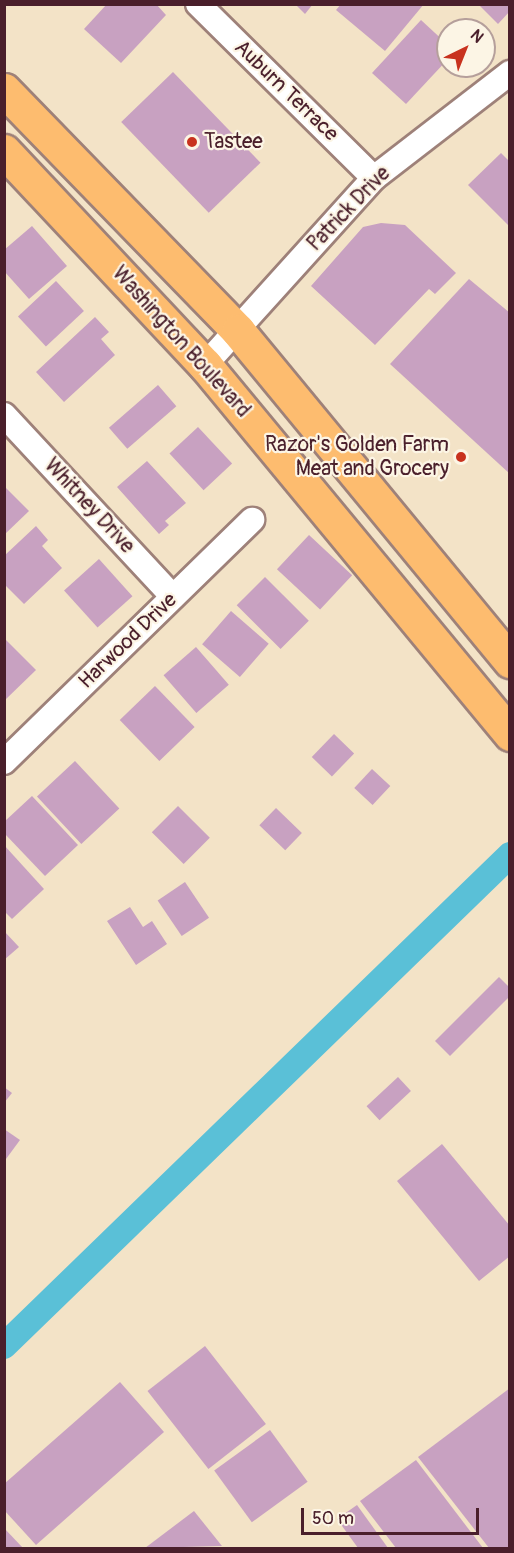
<!DOCTYPE html>
<html>
<head>
<meta charset="utf-8">
<style>
	body { margin:0 }
	#map { position:relative; width:514px; height:1553px; overflow:hidden; background:#f3e3c7; font-family:Pangolin,sans-serif }
	div>[style] { position:absolute }
	[style*='--x'] { left:calc(var(--x)*1px); top:calc(var(--y)*1px); width:calc(var(--w)*1px); rotate:calc(var(--a)*1deg) }
	.canal>* { height:26px; margin:-13px; padding:0 13px; transform-origin:13px; border-radius:13px; background:#5ac0d7 }
	.building>* { inset:0; background:#c8a1c1; transform-origin:0 0 }
	.roads { filter:drop-shadow(2px 0 #9e8179) drop-shadow(-2px 0 #9e8179) drop-shadow(0 2px #9e8179) drop-shadow(0 -2px #9e8179) }
	.street>* { height:24px; margin:-12px; padding:0 12px; transform-origin:12px; border-radius:12px; background:#fff }
	.highway>* { height:33px; margin:-16.5px; padding:0 16.5px; transform-origin:16.5px; border-radius:16.5px; background:#fdbc6f }
	.dots>* { width:16px; height:16px; translate:-50% -50%; box-sizing:border-box; border:3px solid #fcf5e5; border-radius:50% }
	span { translate:-50% -50%; white-space:nowrap; text-align:center; line-height:1.15; -webkit-text-stroke:4.5px #fcf5e5; paint-order:stroke }
	.street-label { font-size:21px; color:#4a1f2b }
	.poi-label { font-size:21px; color:#4a1f2b }
	.left { translate:0 -50%; text-align:left }
	.right { translate:-100% -50%; text-align:right }
	.frame { position:absolute; inset:0; border:6px solid #4a1f2b; pointer-events:none }
	.north { position:absolute; left:436px; top:18px; width:60px; height:60px; box-sizing:border-box; background:#fcf5e5; border:2px solid #b59f9b; border-radius:50%; rotate:43deg; font-size:16px; font-weight:700; line-height:24px; text-align:center; color:#4a1f2b }
	.north::after { content:''; display:block; margin:auto; width:21px; height:27px; background:#c8321e; clip-path:polygon(50% 0,100% 100%,50% 72%,0 100%) }
	.scale { position:absolute; left:301px; top:1508px; width:178px; height:27px; box-sizing:border-box; border:3px solid #4a1f2b; border-top:0; padding-left:8px; font-size:18px; line-height:21px; white-space:nowrap; color:#4a1f2b; -webkit-text-stroke:4px #fcf5e5; paint-order:stroke }
</style>
</head>
<body>
<div id="map">
	<div class="canal">
		<div style="--x:4;--y:1346;--w:705;--a:-44.14"></div>
	</div>
	<div class="building">
		<div style="clip-path:polygon(107px 4px,156px 4px,166px 15px,121px 63px,84px 29px)"></div>
		<div style="clip-path:polygon(295px 4px,313px 4px,305px 14px)"></div>
		<div style="clip-path:polygon(341px 4px,424px 4px,385px 51px,336px 10px)"></div>
		<div style="clip-path:polygon(478px 4px,510px 4px,510px 11px,498px 24px)"></div>
		<div style="clip-path:polygon(421px 20px,448px 45px,448px 59px,406px 104px,372px 73px)"></div>
		<div style="left:173px;top:72px;width:126px;height:72px;rotate:46deg"></div>
		<div style="clip-path:polygon(501px 153px,510px 162px,510px 227px,468px 185px)"></div>
		<div style="clip-path:polygon(381px 223px,405px 225px,456px 273px,435px 294px,429px 289px,375px 345px,311px 286px,363px 227px)"></div>
		<div style="clip-path:polygon(32px 226px,67px 266px,29px 299px,4px 271px,4px 250px)"></div>
		<div style="clip-path:polygon(469px 279px,510px 313px,510px 474px,390px 364px)"></div>
		<div style="left:56px;top:281px;width:41px;height:52px;rotate:47deg"></div>
		<div style="clip-path:polygon(95px 317px,109px 332px,101px 339px,115px 355px,64px 402px,36px 372px)"></div>
		<div style="left:158px;top:385px;width:28px;height:65px;rotate:49deg"></div>
		<div style="left:198px;top:427px;width:50px;height:39px;rotate:47deg"></div>
		<div style="clip-path:polygon(147px 461px,186px 503px,165px 521px,169px 525px,159px 534px,117px 487px)"></div>
		<div style="clip-path:polygon(4px 486px,29px 511px,4px 535px)"></div>
		<div style="clip-path:polygon(36px 526px,48px 540px,42px 546px,62px 568px,24px 604px,4px 584px,4px 556px)"></div>
		<div style="left:309px;top:535px;width:59px;height:47px;rotate:43deg"></div>
		<div style="left:99px;top:559px;width:50px;height:47px;rotate:48deg"></div>
		<div style="left:265px;top:577px;width:62px;height:40px;rotate:45deg"></div>
		<div style="left:231px;top:611px;width:50px;height:44px;rotate:41deg"></div>
		<div style="clip-path:polygon(4px 638px,36px 670px,4px 701px)"></div>
		<div style="left:196px;top:647px;width:50px;height:43px;rotate:49deg"></div>
		<div style="left:155px;top:686px;width:57px;height:49px;rotate:46deg"></div>
		<div style="left:334px;top:734px;width:28px;height:32px;rotate:44deg"></div>
		<div style="left:75px;top:761px;width:65px;height:52px;rotate:47deg"></div>
		<div style="left:372px;top:769px;width:25px;height:26px;rotate:43deg"></div>
		<div style="clip-path:polygon(32px 796px,78px 845px,45px 876px,4px 833px,4px 822px)"></div>
		<div style="left:178px;top:806px;width:45px;height:37px;rotate:45deg"></div>
		<div style="left:276px;top:808px;width:36px;height:24px;rotate:44deg"></div>
		<div style="clip-path:polygon(4px 845px,44px 889px,12px 919px,4px 911px)"></div>
		<div style="left:185px;top:882px;width:43px;height:33px;rotate:56deg"></div>
		<div style="clip-path:polygon(130px 907px,143px 927px,152px 921px,167px 944px,136px 965px,107px 921px)"></div>
		<div style="clip-path:polygon(4px 931px,19px 947px,4px 960px)"></div>
		<div style="clip-path:polygon(499px 977px,510px 988px,510px 996px,450px 1056px,435px 1041px)"></div>
		<div style="left:398px;top:1077px;width:19px;height:43px;rotate:47deg"></div>
		<div style="clip-path:polygon(4px 1087px,12px 1093px,4px 1103px)"></div>
		<div style="clip-path:polygon(4px 1129px,20px 1140px,6px 1159px,4px 1158px)"></div>
		<div style="clip-path:polygon(442px 1144px,510px 1226px,510px 1256px,479px 1281px,397px 1181px)"></div>
		<div style="left:205px;top:1346px;width:99px;height:73px;rotate:52deg"></div>
		<div style="clip-path:polygon(120px 1382px,164px 1432px,36px 1545px,4px 1510px,4px 1484px)"></div>
		<div style="clip-path:polygon(510px 1388px,510px 1548px,489px 1548px,418px 1457px)"></div>
		<div style="left:270px;top:1430px;width:64px;height:69px;rotate:54deg"></div>
		<div style="clip-path:polygon(416px 1460px,483px 1548px,396px 1548px,360px 1501px)"></div>
		<div style="clip-path:polygon(357px 1505px,388px 1548px,358px 1548px,337px 1519px)"></div>
		<div style="clip-path:polygon(194px 1511px,222px 1546px,145px 1548px)"></div>
		<div style="clip-path:polygon(4px 1528px,23px 1548px,4px 1548px)"></div>
	</div>
	<div class="roads">
		<div class="street">
			<div style="--x:198;--y:4;--w:247;--a:44.7"></div>
			<div style="--x:205;--y:365;--w:252;--a:-47.9"></div>
			<div style="--x:374;--y:178;--w:172;--a:-37.7"></div>
			<div style="--x:4;--y:415;--w:248;--a:47.1"></div>
			<div style="--x:4;--y:762;--w:347;--a:-44.3"></div>
		</div>
		<div class="highway">
			<div style="--x:4;--y:90;--w:336;--a:45.8"></div>
			<div style="--x:238;--y:331;--w:428;--a:50.5"></div>
			<div style="--x:4;--y:151;--w:294;--a:46.8"></div>
			<div style="--x:205;--y:365;--w:479;--a:50.4"></div>
		</div>
	</div>
	<div class="dots">
		<div style="left:192px;top:142px;background:#c8321e"></div>
		<div style="left:461px;top:457px;background:#c8321e"></div>
	</div>
	<div class="street-label">
		<span style="left:286px;top:91px;rotate:44deg">Auburn Terrace</span>
		<span style="left:349px;top:209px;rotate:-46deg">Patrick Drive</span>
		<span style="left:181px;top:342px;rotate:48deg">Washington Boulevard</span>
		<span style="left:89px;top:506px;rotate:47deg">Whitney Drive</span>
		<span style="left:128px;top:641px;rotate:-44deg">Harwood Drive</span>
	</div>
	<div class="poi-label">
		<span class="left" style="left:204px;top:142px">Tastee</span>
		<span class="right" style="left:449px;top:457px">Razor's Golden Farm<br>Meat and Grocery</span>
	</div>
	<div class="frame"></div>
	<div class="north">N</div>
	<div class="scale">50 m</div>
</div>
</body>
</html>
